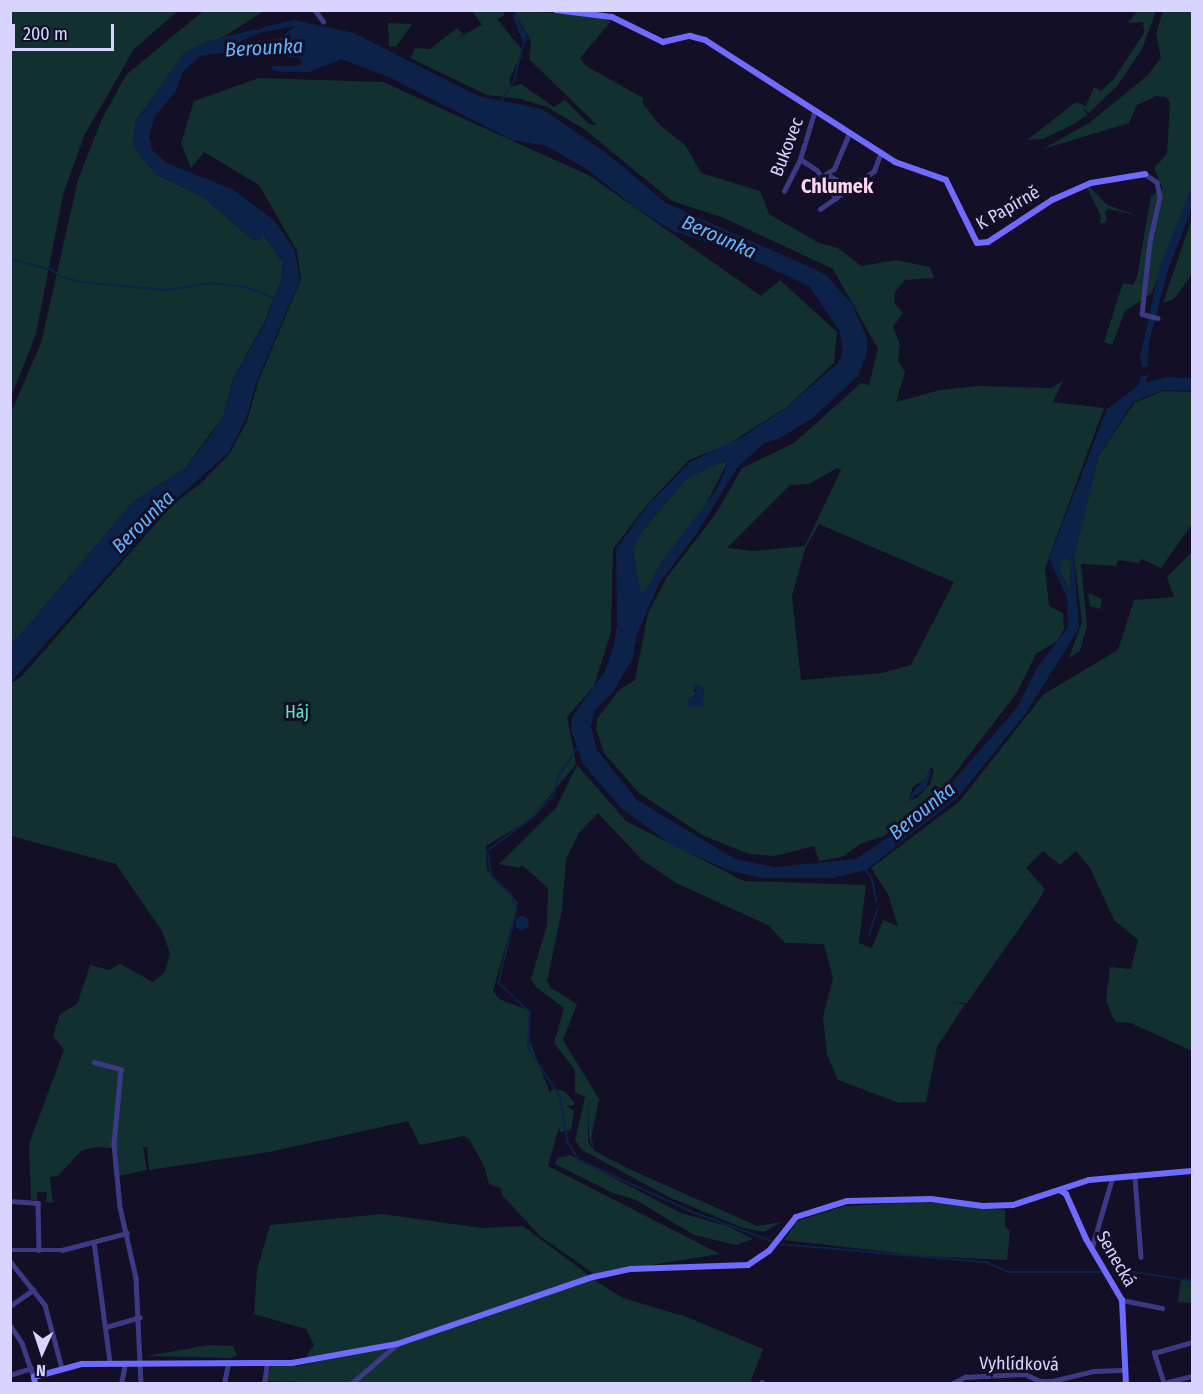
<!DOCTYPE html>
<html>
<head>
<meta charset="utf-8">
<style>
	body { margin:0 }
	#map { position:relative; width:1203px; height:1394px; overflow:hidden; background:#130f26; font-family:"Fira Sans Condensed",sans-serif }
	div>[style] { position:absolute }
	[style*='--x'] { left:calc(var(--x)*1px); top:calc(var(--y)*1px); width:calc(var(--w)*1px); rotate:calc(var(--a)*1deg) }
	.green>* { inset:0; background:#12302f }
	.water>* { inset:0; background:#0c2248 }
	.round { border-radius:50% }
	.stream>* { height:1.5px; margin:-0.75px; padding:0 0.75px; transform-origin:0.75px; border-radius:0.75px; background:#0c2248 }
	.canal>* { height:4px; margin:-2px; padding:0 2px; transform-origin:2px; border-radius:2px; background:#0c2248 }
	.street>* { height:4.5px; margin:-2.25px; padding:0 2.25px; transform-origin:2.25px; border-radius:2.25px; background:#3d3a85 }
	.secondary>* { height:6px; margin:-3px; padding:0 3px; transform-origin:3px; border-radius:3px; background:#6f6bff }
	span { translate:-50% -50%; white-space:nowrap; text-align:center; line-height:1.15; -webkit-text-stroke:6px #130f26; paint-order:stroke }
	.street-label { font-size:18px; color:#d9d4ff }
	.park-label { font-size:18px; color:#5fe0c0 }
	.water-label { font-size:20px; color:#62b6ff; font-style:italic }
	.neighbourhood-label { font-size:20px; color:#ffd6f0; font-weight:700 }
	.frame { position:absolute; inset:0; border:12px solid #d9d4ff; pointer-events:none }
	.north { position:absolute; left:12px; top:1322px; width:60px; height:60px; -webkit-text-stroke:4px #130f26; paint-order:stroke; rotate:183deg; font-size:16px; font-weight:700; line-height:24px; text-align:center; color:#d9d4ff }
	.north::after { content:''; display:block; margin:auto; width:21px; height:27px; background:#d9d4ff; clip-path:polygon(50% 0,100% 100%,50% 72%,0 100%) }
	.scale { position:absolute; left:12px; top:24px; width:102px; height:27px; box-sizing:border-box; border:3px solid #d9d4ff; border-top:0; padding-left:8px; font-size:18px; line-height:21px; white-space:nowrap; color:#d9d4ff; -webkit-text-stroke:4px #130f26; paint-order:stroke }
</style>
</head>
<body>
<div id="map">
	<div class="green">
		<div style="clip-path:polygon(11px 10px,178px 11px,134px 49px,84px 136px,63px 195px,36px 334px,11px 397px)"></div>
		<div style="clip-path:polygon(203px 11px,264px 11px,225px 36px,184px 54px,136px 120px,133px 145px,155px 174px,203px 197px,253px 240px,263px 234px,283px 263px,281px 281px,264px 323px,233px 379px,224px 415px,186px 467px,134px 501px,11px 645px,10px 415px,41px 343px,78px 180px,101px 121px,126px 75px)"></div>
		<div style="clip-path:polygon(evenodd,472px 11px,503px 11px,505px 15px,497px 19px,523px 51px,509px 80px,511px 87px,521px 84px,554px 107px,565px 100px,589px 124px,597px 125px,529px 59px,531px 41px,514px 11px,593px 15px,611px 21px,580px 58px,586px 66px,643px 98px,643px 104px,661px 126px,686px 146px,701px 173px,760px 191px,769px 214px,819px 243px,838px 248px,861px 266px,896px 260px,930px 267px,934px 278px,905px 280px,895px 292px,894px 303px,903px 313px,893px 326px,900px 345px,898px 360px,905px 372px,896px 402px,940px 390px,978px 386px,1051px 388px,1063px 381px,1053px 402px,1104px 408px,1045px 568px,1049px 606px,1063px 613px,1064px 629px,1057px 641px,1036px 654px,1016px 694px,942px 790px,884px 836px,860px 844px,842px 857px,819px 861px,814px 846px,775px 856px,749px 854px,704px 836px,639px 793px,604px 753px,596px 729px,597px 719px,619px 690px,635px 680px,648px 613px,667px 577px,715px 515px,742px 468px,794px 443px,861px 383px,869px 385px,878px 349px,833px 269px,724px 218px,672px 201px,584px 129px,547px 107px,520px 99px,487px 95px,410px 58px,415px 48px,430px 49px,457px 28px,463px 34px,456px 39px,482px 25px,472px 11px,837px 468px,841px 470px,805px 546px,754px 551px,727px 548px,790px 485px,809px 484px,837px 468px,472px 11px,819px 524px,954px 582px,911px 665px,882px 673px,801px 680px,792px 596px,805px 549px,819px 524px,472px 11px,693px 689px,704px 693px,700px 707px,690px 707px,697px 695px,693px 689px,472px 11px,931px 767px,934px 770px,930px 784px,917px 798px,908px 801px,913px 787px,926px 778px,931px 767px)"></div>
		<div style="clip-path:polygon(1137px 11px,1156px 11px,1142px 49px,1117px 86px,1089px 113px,1083px 108px,1087px 115px,1074px 124px,1043px 139px,1027px 140px,1076px 102px,1086px 106px,1094px 87px,1101px 91px,1113px 80px,1144px 33px,1143px 22px,1128px 23px)"></div>
		<div style="clip-path:polygon(1163px 11px,1192px 11px,1192px 186px,1152px 293px,1125px 311px,1112px 345px,1104px 342px,1123px 283px,1133px 285px,1137px 277px,1151px 196px,1163px 189px,1154px 168px,1167px 154px,1170px 103px,1166px 97px,1156px 96px,1137px 105px,1129px 123px,1043px 149px,1089px 123px,1147px 76px,1161px 58px,1156px 34px)"></div>
		<div style="clip-path:polygon(388px 23px,412px 24px,396px 47px,389px 46px)"></div>
		<div style="clip-path:polygon(259px 78px,383px 82px,590px 176px,761px 296px,780px 280px,837px 332px,834px 363px,787px 407px,727px 445px,689px 460px,646px 506px,613px 549px,611px 632px,594px 686px,567px 717px,576px 764px,532px 818px,486px 846px,487px 870px,518px 903px,493px 991px,499px 999px,531px 1011px,529px 1039px,550px 1093px,552px 1089px,564px 1091px,574px 1102px,574px 1105px,566px 1106px,574px 1111px,571px 1130px,560px 1132px,559px 1127px,548px 1166px,720px 1254px,594px 1274px,540px 1236px,502px 1195px,501px 1188px,489px 1184px,484px 1166px,469px 1139px,464px 1136px,420px 1145px,408px 1121px,269px 1152px,149px 1170px,147px 1147px,143px 1147px,147px 1170px,114px 1177px,112px 1148px,95px 1147px,81px 1151px,58px 1176px,50px 1177px,53px 1203px,46px 1202px,47px 1192px,37px 1192px,37px 1201px,31px 1199px,29px 1144px,64px 1050px,53px 1036px,60px 1014px,77px 1004px,90px 965px,109px 970px,120px 964px,153px 982px,165px 972px,170px 953px,162px 931px,116px 864px,11px 836px,10px 684px,21px 677px,173px 504px,200px 484px,230px 453px,247px 421px,258px 382px,301px 279px,297px 251px,259px 185px,204px 152px,191px 168px,181px 143px,194px 101px)"></div>
		<div style="clip-path:polygon(818px 172px,843px 184px,845px 190px,834px 194px)"></div>
		<div style="clip-path:polygon(1090px 187px,1107px 205px,1136px 215px,1108px 209px,1105px 212px,1107px 221px,1100px 224px,1101px 216px,1087px 188px)"></div>
		<div style="clip-path:polygon(1192px 218px,1192px 274px,1174px 299px,1163px 303px)"></div>
		<div style="clip-path:polygon(1163px 391px,1192px 392px,1192px 524px,1161px 568px,1142px 559px,1139px 563px,1118px 560px,1116px 566px,1081px 564px,1087px 626px,1080px 651px,1069px 658px,1082px 622px,1074px 558px,1098px 457px,1134px 403px)"></div>
		<div style="clip-path:polygon(728px 461px,704px 508px,664px 559px,645px 592px,640px 592px,633px 551px,639px 535px,686px 479px,714px 463px)"></div>
		<div style="clip-path:polygon(1192px 552px,1192px 1051px,1131px 1023px,1116px 1022px,1112px 1016px,1106px 1000px,1110px 967px,1131px 969px,1138px 940px,1114px 920px,1090px 868px,1076px 851px,1060px 865px,1043px 851px,1026px 868px,1045px 889px,1039px 900px,967px 1003px,948px 1002px,965px 1004px,937px 1047px,926px 1102px,899px 1103px,838px 1080px,827px 1055px,823px 1017px,833px 978px,824px 944px,785px 943px,768px 925px,676px 883px,642px 860px,598px 813px,579px 833px,566px 859px,562px 910px,547px 981px,551px 988px,577px 1004px,563px 1040px,599px 1099px,591px 1139px,594px 1146px,652px 1176px,592px 1145px,589px 1137px,589px 1097px,588px 1142px,595px 1151px,627px 1168px,757px 1226px,781px 1222px,764px 1232px,743px 1228px,669px 1197px,582px 1150px,575px 1140px,585px 1097px,575px 1092px,575px 1070px,554px 1043px,564px 1008px,536px 987px,531px 979px,547px 925px,548px 888px,522px 865px,519px 868px,499px 864px,556px 808px,577px 765px,626px 821px,744px 881px,866px 885px,859px 943px,872px 948px,883px 920px,898px 926px,888px 894px,871px 868px,959px 802px,1044px 694px,1118px 650px,1134px 600px,1174px 597px,1167px 577px)"></div>
		<div style="clip-path:polygon(1066px 557px,1071px 562px,1070px 593px,1061px 573px,1060px 562px)"></div>
		<div style="clip-path:polygon(1088px 593px,1102px 599px,1100px 609px,1090px 606px)"></div>
		<div style="clip-path:polygon(570px 1155px,681px 1213px,727px 1226px,753px 1239px,736px 1245px,694px 1235px,636px 1200px,613px 1193px,555px 1164px,557px 1158px)"></div>
		<div style="clip-path:polygon(925px 1202px,1005px 1210px,1005px 1226px,1010px 1231px,1007px 1260px,923px 1256px,784px 1240px,797px 1221px,844px 1206px)"></div>
		<div style="clip-path:polygon(382px 1214px,481px 1228px,523px 1226px,590px 1276px,396px 1341px,310px 1359px,306px 1356px,314px 1345px,306px 1329px,254px 1314px,257px 1270px,270px 1225px)"></div>
		<div style="clip-path:polygon(593px 1279px,623px 1298px,687px 1317px,763px 1349px,750px 1383px,354px 1384px,397px 1345px)"></div>
		<div style="clip-path:polygon(1181px 1279px,1192px 1282px,1192px 1303px,1178px 1302px)"></div>
		<div style="clip-path:polygon(397px 1344px,351px 1383px,266px 1381px,271px 1366px,299px 1366px)"></div>
		<div style="clip-path:polygon(209px 1345px,233px 1346px,237px 1355px,232px 1358px,146px 1356px)"></div>
	</div>
	<div class="water">
		<div style="clip-path:polygon(512px 14px,516px 14px,529px 40px,523px 43px)"></div>
		<div style="clip-path:polygon(evenodd,294px 20px,354px 33px,478px 96px,542px 109px,605px 152px,666px 203px,825px 274px,852px 304px,867px 338px,867px 353px,858px 376px,813px 418px,779px 439px,764px 443px,737px 468px,697px 533px,660px 582px,637px 634px,633px 658px,613px 692px,594px 711px,591px 727px,597px 750px,637px 800px,735px 859px,775px 867px,856px 859px,915px 819px,944px 791px,1017px 708px,1037px 668px,1068px 627px,1067px 598px,1049px 558px,1107px 409px,1138px 386px,1141px 376px,1146px 376px,1146px 382px,1169px 377px,1192px 378px,1192px 391px,1163px 390px,1133px 402px,1098px 457px,1074px 559px,1079px 628px,1026px 713px,958px 797px,866px 870px,832px 878px,761px 878px,728px 870px,673px 846px,621px 808px,583px 764px,571px 730px,572px 717px,605px 671px,614px 645px,617px 625px,616px 549px,647px 506px,690px 462px,744px 436px,787px 407px,838px 363px,843px 352px,839px 330px,809px 286px,728px 249px,673px 231px,636px 208px,588px 170px,547px 146px,512px 140px,389px 77px,341px 59px,309px 72px,283px 72px,272px 70px,271px 66px,296px 66px,302px 63px,300px 58px,231px 52px,200px 56px,182px 73px,176px 91px,155px 116px,149px 137px,152px 150px,167px 163px,232px 189px,274px 220px,295px 250px,300px 280px,257px 381px,246px 419px,228px 453px,172px 503px,11px 682px,11px 645px,134px 501px,186px 467px,208px 439px,224px 415px,233px 379px,264px 325px,281px 281px,283px 263px,264px 235px,260px 240px,253px 240px,203px 197px,155px 174px,133px 145px,136px 120px,184px 53px,204px 42px,256px 29px,257px 34px,239px 42px,279px 39px,295px 26px,265px 32px,263px 27px,294px 20px,725px 460px,727px 465px,717px 489px,664px 559px,645px 591px,640px 592px,633px 552px,639px 535px,686px 479px,725px 460px,294px 20px,1067px 557px,1071px 562px,1070px 593px,1061px 573px,1061px 562px,1067px 557px)"></div>
		<div style="clip-path:polygon(1192px 186px,1192px 208px,1169px 267px,1149px 342px,1147px 367px,1142px 367px,1140px 357px,1160px 266px)"></div>
		<div style="clip-path:polygon(698px 684px,704px 688px,703px 707px,689px 707px,688px 699px,697px 693px,693px 686px)"></div>
		<div style="clip-path:polygon(932px 770px,926px 788px,909px 801px,909px 797px)"></div>
		<div class="round" style="left:515px;top:916px;width:14px;height:14px"></div>
		<div class="round" style="left:1115px;top:1266px;width:14px;height:14px"></div>
	</div>
	<div class="stream">
		<div style="--x:501;--y:102;--w:25;--a:-58"></div>
		<div style="--x:514;--y:81;--w:40;--a:-75.6"></div>
		<div style="--x:10;--y:259;--w:44;--a:14.3"></div>
		<div style="--x:53;--y:270;--w:8;--a:45"></div>
		<div style="--x:59;--y:276;--w:23;--a:15"></div>
		<div style="--x:81;--y:282;--w:86;--a:5.3"></div>
		<div style="--x:167;--y:290;--w:44;--a:-9.2"></div>
		<div style="--x:210;--y:283;--w:36;--a:6"></div>
		<div style="--x:246;--y:287;--w:30;--a:21"></div>
		<div style="--x:1144;--y:382;--w:7;--a:-63"></div>
		<div style="--x:577;--y:749;--w:35;--a:123"></div>
		<div style="--x:558;--y:778;--w:18;--a:103"></div>
		<div style="--x:554;--y:796;--w:29;--a:134"></div>
		<div style="--x:534;--y:817;--w:57;--a:143.5"></div>
		<div style="--x:488;--y:851;--w:25;--a:81"></div>
		<div style="--x:492;--y:876;--w:28;--a:44"></div>
		<div style="--x:512;--y:895;--w:16;--a:72"></div>
		<div style="--x:517;--y:910;--w:75;--a:103.9"></div>
		<div style="--x:499;--y:983;--w:42;--a:43.1"></div>
		<div style="--x:530;--y:1012;--w:37;--a:92"></div>
		<div style="--x:529;--y:1049;--w:56;--a:56.6"></div>
		<div style="--x:560;--y:1096;--w:47;--a:80.1"></div>
		<div style="--x:568;--y:1142;--w:21;--a:59"></div>
		<div style="--x:579;--y:1160;--w:120;--a:24.6"></div>
		<div style="--x:688;--y:1210;--w:92;--a:20.4"></div>
		<div style="--x:865;--y:869;--w:11;--a:52"></div>
		<div style="--x:872;--y:878;--w:24;--a:78"></div>
		<div style="--x:869;--y:935;--w:28;--a:-72"></div>
		<div style="--x:779;--y:1244;--w:208;--a:5"></div>
		<div style="--x:986;--y:1262;--w:24;--a:24"></div>
		<div style="--x:1008;--y:1272;--w:96;--a:0"></div>
		<div style="--x:1128;--y:1271;--w:65;--a:8.9"></div>
	</div>
	<div class="canal">
		<div style="--x:252;--y:33;--w:16;--a:-14"></div>
	</div>
	<div class="street">
		<div style="--x:315;--y:10;--w:14;--a:54"></div>
		<div style="--x:800;--y:159;--w:20;--a:33"></div>
		<div style="--x:817;--y:170;--w:34;--a:56"></div>
		<div style="--x:826;--y:174;--w:9;--a:-32"></div>
		<div style="--x:834;--y:169;--w:39;--a:-67"></div>
		<div style="--x:826;--y:174;--w:27;--a:28"></div>
		<div style="--x:1145;--y:174;--w:14;--a:34"></div>
		<div style="--x:1157;--y:182;--w:15;--a:79"></div>
		<div style="--x:1160;--y:197;--w:46;--a:102.5"></div>
		<div style="--x:1150;--y:242;--w:72;--a:96.3"></div>
		<div style="--x:1142;--y:314;--w:16;--a:14"></div>
		<div style="--x:784;--y:191;--w:36;--a:-63"></div>
		<div style="--x:800;--y:159;--w:48;--a:-73.1"></div>
		<div style="--x:820;--y:209;--w:66;--a:-35.1"></div>
		<div style="--x:874;--y:171;--w:20;--a:-70"></div>
		<div style="--x:94;--y:1062;--w:28;--a:15"></div>
		<div style="--x:121;--y:1069;--w:75;--a:95.3"></div>
		<div style="--x:114;--y:1144;--w:63;--a:84.6"></div>
		<div style="--x:120;--y:1207;--w:73;--a:77.3"></div>
		<div style="--x:136;--y:1278;--w:106;--a:87.3"></div>
		<div style="--x:1135;--y:1177;--w:80;--a:85.7"></div>
		<div style="--x:10;--y:1201;--w:28;--a:4"></div>
		<div style="--x:38;--y:1203;--w:47;--a:88.8"></div>
		<div style="--x:94;--y:1242;--w:121;--a:82.4"></div>
		<div style="--x:1092;--y:1247;--w:72;--a:-73.8"></div>
		<div style="--x:10;--y:1250;--w:52;--a:0"></div>
		<div style="--x:62;--y:1250;--w:67;--a:-14.7"></div>
		<div style="--x:10;--y:1261;--w:56;--a:51.5"></div>
		<div style="--x:45;--y:1305;--w:65;--a:74.9"></div>
		<div style="--x:1122;--y:1300;--w:41;--a:11.3"></div>
		<div style="--x:10;--y:1306;--w:28;--a:-35"></div>
		<div style="--x:10;--y:1325;--w:22;--a:56"></div>
		<div style="--x:22;--y:1343;--w:36;--a:71"></div>
		<div style="--x:106;--y:1327;--w:35;--a:-16"></div>
		<div style="--x:10;--y:1375;--w:22;--a:-18"></div>
		<div style="--x:762;--y:1382;--w:3;--a:45"></div>
		<div style="--x:1164;--y:1383;--w:29;--a:-14"></div>
		<div style="--x:121;--y:1384;--w:21;--a:-79"></div>
		<div style="--x:224;--y:1384;--w:20;--a:-79"></div>
		<div style="--x:264;--y:1384;--w:21;--a:-82"></div>
		<div style="--x:351;--y:1384;--w:58;--a:-40.8"></div>
		<div style="--x:951;--y:1384;--w:16;--a:-27"></div>
		<div style="--x:965;--y:1377;--w:60;--a:-2.9"></div>
		<div style="--x:1025;--y:1374;--w:17;--a:25"></div>
		<div style="--x:1040;--y:1381;--w:12;--a:0"></div>
		<div style="--x:1052;--y:1381;--w:43;--a:-13.4"></div>
		<div style="--x:1094;--y:1371;--w:28;--a:-2"></div>
		<div style="--x:1164;--y:1384;--w:33;--a:-108"></div>
		<div style="--x:1154;--y:1353;--w:40;--a:-16"></div>
	</div>
	<div class="secondary">
		<div style="--x:556;--y:10;--w:56;--a:7.1"></div>
		<div style="--x:612;--y:17;--w:57;--a:26.1"></div>
		<div style="--x:663;--y:42;--w:28;--a:-13"></div>
		<div style="--x:690;--y:36;--w:16;--a:15"></div>
		<div style="--x:705;--y:40;--w:226;--a:32.7"></div>
		<div style="--x:895;--y:162;--w:54;--a:19.4"></div>
		<div style="--x:946;--y:180;--w:70;--a:63.8"></div>
		<div style="--x:977;--y:243;--w:11;--a:-5"></div>
		<div style="--x:988;--y:242;--w:77;--a:-33.3"></div>
		<div style="--x:1052;--y:200;--w:43;--a:-23.6"></div>
		<div style="--x:1091;--y:183;--w:55;--a:-9.5"></div>
		<div style="--x:1061;--y:1191;--w:6;--a:31"></div>
		<div style="--x:1066;--y:1194;--w:49;--a:66"></div>
		<div style="--x:1086;--y:1239;--w:71;--a:59.5"></div>
		<div style="--x:1122;--y:1300;--w:84;--a:87.3"></div>
		<div style="--x:35;--y:1384;--w:7;--a:-98"></div>
		<div style="--x:34;--y:1377;--w:50;--a:-15.2"></div>
		<div style="--x:82;--y:1364;--w:210;--a:-0.3"></div>
		<div style="--x:292;--y:1363;--w:107;--a:-10.3"></div>
		<div style="--x:397;--y:1344;--w:207;--a:-18.9"></div>
		<div style="--x:593;--y:1277;--w:39;--a:-12"></div>
		<div style="--x:631;--y:1269;--w:117;--a:-2"></div>
		<div style="--x:748;--y:1265;--w:25;--a:-34"></div>
		<div style="--x:769;--y:1251;--w:43;--a:-51.5"></div>
		<div style="--x:796;--y:1217;--w:53;--a:-17.4"></div>
		<div style="--x:847;--y:1201;--w:84;--a:-1.4"></div>
		<div style="--x:931;--y:1199;--w:52;--a:7.7"></div>
		<div style="--x:983;--y:1206;--w:30;--a:-2"></div>
		<div style="--x:1013;--y:1205;--w:80;--a:-18.2"></div>
		<div style="--x:1089;--y:1180;--w:103;--a:-5"></div>
	</div>
	<div class="street-label">
		<span style="left:787px;top:147px;rotate:-69deg">Bukovec</span>
		<span style="left:1008px;top:208px;rotate:-30deg">K Papírně</span>
		<span style="left:1116px;top:1259px;rotate:60deg">Senecká</span>
		<span style="left:1019px;top:1364px;rotate:1deg">Vyhlídková</span>
	</div>
	<div class="park-label">
		<span style="left:297px;top:712px">Háj</span>
	</div>
	<div class="water-label">
		<span style="left:264px;top:48px;rotate:-3deg">Berounka</span>
		<span style="left:719px;top:237px;rotate:24deg">Berounka</span>
		<span style="left:143px;top:522px;rotate:-45deg">Berounka</span>
		<span style="left:922px;top:811px;rotate:-39deg">Berounka</span>
	</div>
	<div class="neighbourhood-label">
		<span style="left:837px;top:186px">Chlumek</span>
	</div>
	<div class="frame"></div>
	<div class="north">N</div>
	<div class="scale">200 m</div>
</div>
</body>
</html>
